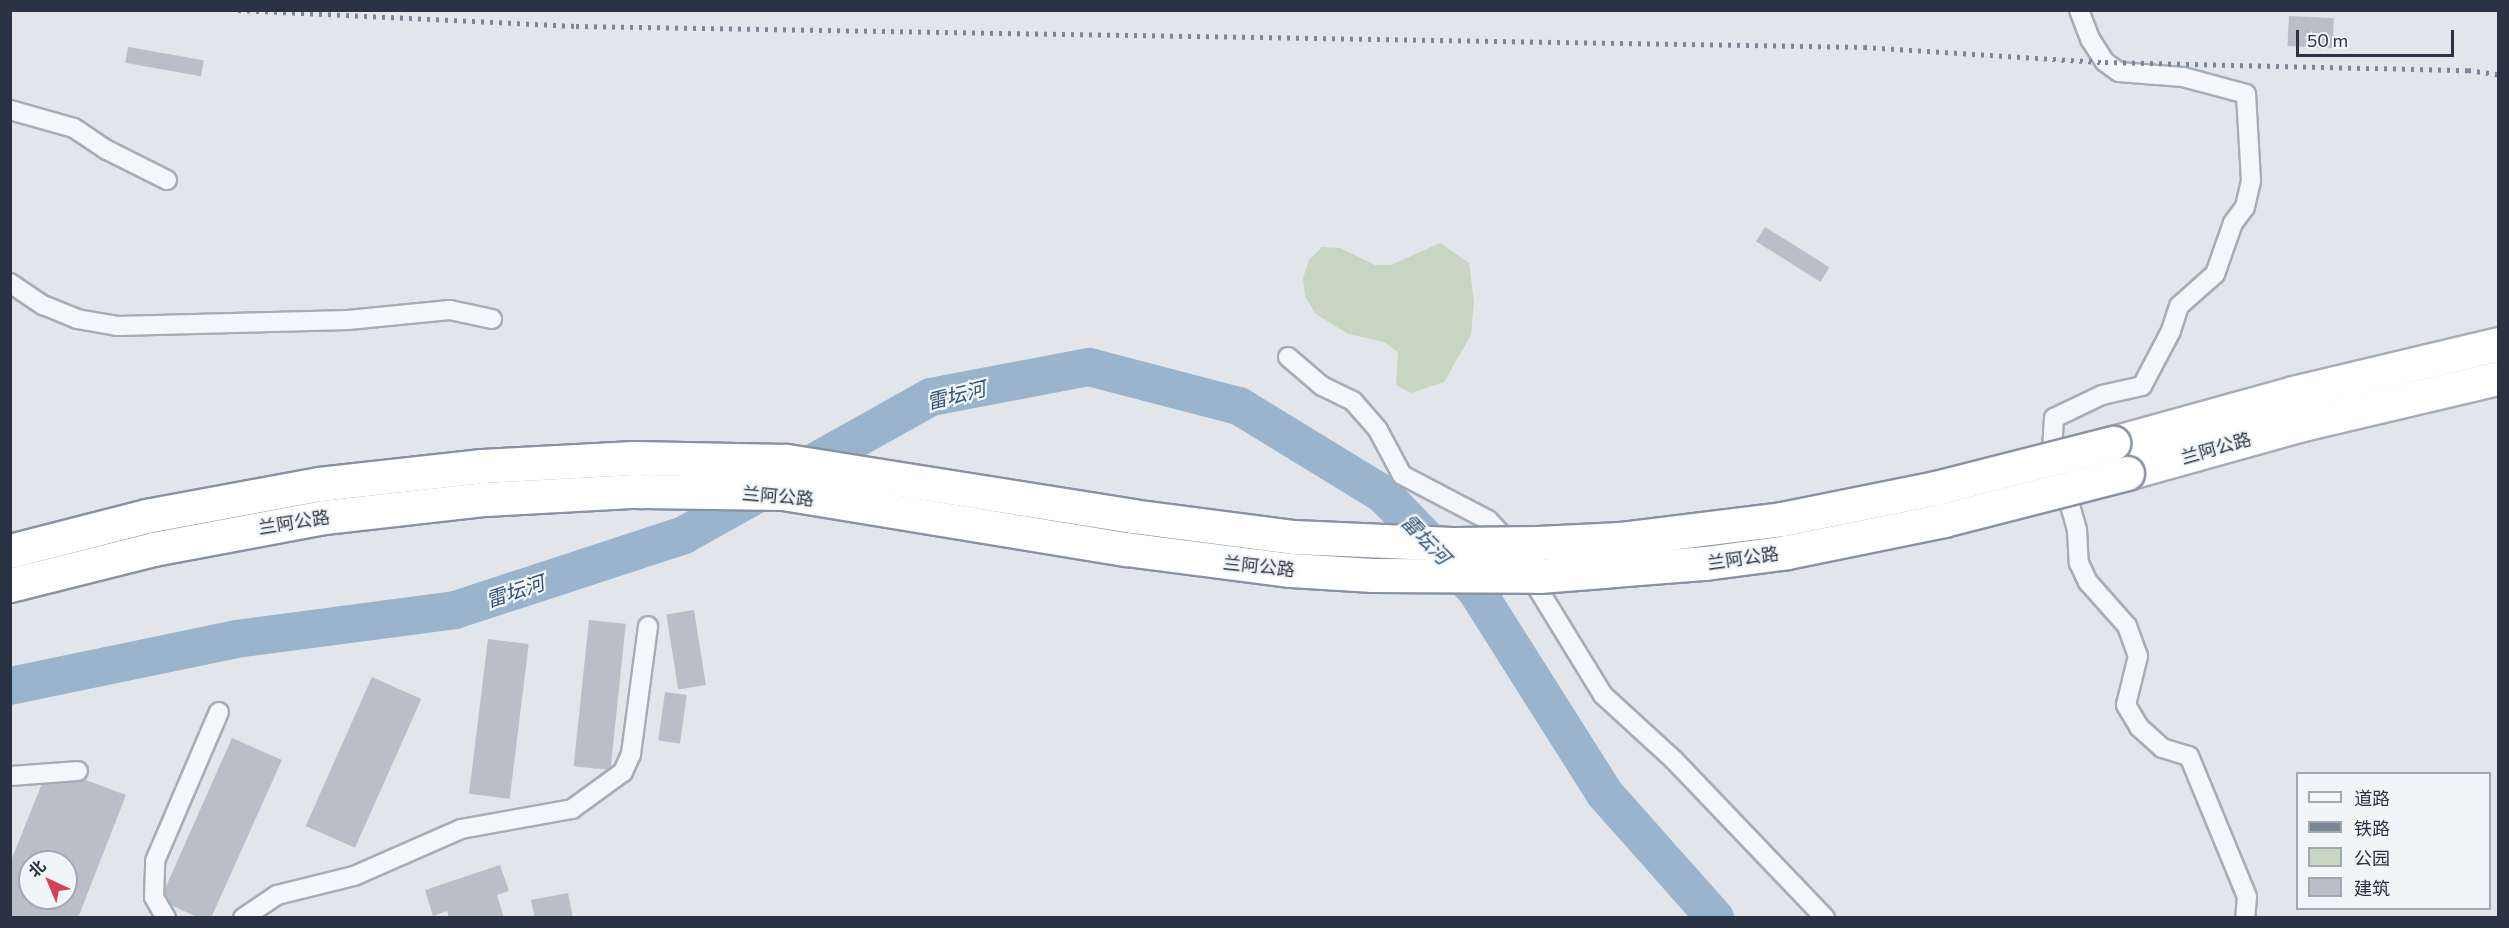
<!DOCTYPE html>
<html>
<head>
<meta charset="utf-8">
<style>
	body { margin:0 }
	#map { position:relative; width:2509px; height:928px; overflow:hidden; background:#e2e6eb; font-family:Commissioner,"Noto Sans SC",sans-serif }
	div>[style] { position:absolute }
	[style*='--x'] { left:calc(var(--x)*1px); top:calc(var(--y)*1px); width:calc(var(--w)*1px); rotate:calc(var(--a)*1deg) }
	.green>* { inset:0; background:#c8d5c2 }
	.river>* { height:38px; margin:-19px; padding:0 19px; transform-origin:19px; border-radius:19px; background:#9bb4cd }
	.building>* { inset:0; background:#b9bfc9; transform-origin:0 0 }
	.roads { filter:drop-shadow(2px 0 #a7adb6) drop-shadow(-2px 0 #a7adb6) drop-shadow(0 2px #a7adb6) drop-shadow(0 -2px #a7adb6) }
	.street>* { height:18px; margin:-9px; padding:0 9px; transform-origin:9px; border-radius:9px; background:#f5f6f9 }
	.highway>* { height:33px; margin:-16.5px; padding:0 16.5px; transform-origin:16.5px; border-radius:16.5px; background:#fff }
	.rail>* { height:4.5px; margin-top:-2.25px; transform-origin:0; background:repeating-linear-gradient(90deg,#7a8595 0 3px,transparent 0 9px) }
	.bridges { filter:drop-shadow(2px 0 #8893a2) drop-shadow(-2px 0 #8893a2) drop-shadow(0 2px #8893a2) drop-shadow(0 -2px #8893a2) }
	.highway-bridge>* { height:33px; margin:-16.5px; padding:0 16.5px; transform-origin:16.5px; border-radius:16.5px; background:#fff }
	span { translate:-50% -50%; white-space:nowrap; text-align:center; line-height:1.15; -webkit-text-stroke:4.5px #f2f5f8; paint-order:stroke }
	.street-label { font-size:18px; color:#293344 }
	.water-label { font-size:20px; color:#31537a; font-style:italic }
	.frame { position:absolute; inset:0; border:12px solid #293344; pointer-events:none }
	.legend { position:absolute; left:2296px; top:772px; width:195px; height:138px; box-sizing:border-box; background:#f2f5f8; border:2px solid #a2a7b0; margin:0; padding:8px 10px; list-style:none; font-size:18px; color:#293344 }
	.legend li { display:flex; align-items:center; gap:12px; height:30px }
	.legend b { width:30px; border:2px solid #a2a7b0 }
	.north { position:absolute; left:18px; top:850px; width:60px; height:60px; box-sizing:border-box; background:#f2f5f8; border:2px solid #a2a7b0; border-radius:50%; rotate:316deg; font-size:16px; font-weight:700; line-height:24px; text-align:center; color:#293344 }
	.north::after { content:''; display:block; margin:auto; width:21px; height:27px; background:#d5425c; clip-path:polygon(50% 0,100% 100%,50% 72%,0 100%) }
	.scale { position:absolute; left:2296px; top:30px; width:158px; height:27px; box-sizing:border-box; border:3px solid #293344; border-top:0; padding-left:8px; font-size:18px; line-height:21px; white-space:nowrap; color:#293344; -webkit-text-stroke:4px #f2f5f8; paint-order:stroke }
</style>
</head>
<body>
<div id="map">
	<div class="green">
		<div style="clip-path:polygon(1440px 243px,1469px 263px,1474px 302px,1471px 335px,1444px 382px,1411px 393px,1396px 385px,1398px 352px,1384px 342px,1348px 334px,1316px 314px,1305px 296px,1303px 278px,1309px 260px,1322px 247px,1340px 248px,1375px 265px,1391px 265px)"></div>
	</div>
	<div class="river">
		<div style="--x:10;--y:686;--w:231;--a:-11.7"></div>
		<div style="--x:236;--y:639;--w:221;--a:-7.5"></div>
		<div style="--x:455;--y:610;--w:241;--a:-18.1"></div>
		<div style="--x:684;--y:535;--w:283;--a:-29.2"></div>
		<div style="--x:931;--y:397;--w:161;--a:-10.8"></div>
		<div style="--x:1089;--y:367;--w:155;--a:14.6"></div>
		<div style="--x:1239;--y:406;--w:170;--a:31.5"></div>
		<div style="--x:1384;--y:495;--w:132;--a:45.9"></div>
		<div style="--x:1476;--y:590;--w:241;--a:57.7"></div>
		<div style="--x:1605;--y:794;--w:166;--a:48.4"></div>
	</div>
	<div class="building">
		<div style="left:2289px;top:16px;width:45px;height:30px;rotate:3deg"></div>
		<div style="left:128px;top:47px;width:77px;height:16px;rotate:10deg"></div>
		<div style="left:1765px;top:227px;width:76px;height:17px;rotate:32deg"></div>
		<div style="left:694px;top:610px;width:76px;height:28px;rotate:81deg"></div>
		<div style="left:589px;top:620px;width:37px;height:147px;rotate:6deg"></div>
		<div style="left:488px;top:639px;width:41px;height:156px;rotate:7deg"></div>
		<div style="left:372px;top:677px;width:54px;height:163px;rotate:24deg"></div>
		<div style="left:665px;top:692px;width:22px;height:49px;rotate:8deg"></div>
		<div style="clip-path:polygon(232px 738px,282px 760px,211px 918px,199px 918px,160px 900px)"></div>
		<div style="clip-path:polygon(evenodd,49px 766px,126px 795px,78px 918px,10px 918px,10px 863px,49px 766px,30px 862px,66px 862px,66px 898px,30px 898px,30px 862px)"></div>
		<div style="clip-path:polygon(500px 865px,509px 891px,497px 895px,504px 918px,449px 918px,447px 911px,433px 916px,425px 890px)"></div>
		<div style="clip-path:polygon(568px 893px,573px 918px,535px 918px,531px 900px)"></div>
	</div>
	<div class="roads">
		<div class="street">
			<div style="--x:2079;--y:10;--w:31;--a:69"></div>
			<div style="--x:2090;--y:39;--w:27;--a:57"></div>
			<div style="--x:2105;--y:62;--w:17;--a:36"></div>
			<div style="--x:2119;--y:72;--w:64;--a:4.5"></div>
			<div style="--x:2183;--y:77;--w:65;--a:15.1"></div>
			<div style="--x:2246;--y:94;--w:87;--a:86.7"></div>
			<div style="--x:2251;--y:181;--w:27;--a:103"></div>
			<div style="--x:2245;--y:207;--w:20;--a:127"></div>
			<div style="--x:2233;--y:223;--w:54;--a:109.4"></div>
			<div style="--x:2215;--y:274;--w:48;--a:138.4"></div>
			<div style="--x:2179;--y:306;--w:26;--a:108"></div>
			<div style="--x:2171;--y:331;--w:62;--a:117.8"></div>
			<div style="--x:2142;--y:386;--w:41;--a:167.3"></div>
			<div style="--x:2102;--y:395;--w:53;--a:154.4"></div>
			<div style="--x:2054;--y:418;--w:49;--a:93.5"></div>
			<div style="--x:2051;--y:467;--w:28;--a:58"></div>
			<div style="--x:2066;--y:491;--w:41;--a:74.2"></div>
			<div style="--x:2077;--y:530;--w:33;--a:87"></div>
			<div style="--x:2079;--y:563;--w:21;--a:65"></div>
			<div style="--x:2088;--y:582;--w:59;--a:48.4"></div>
			<div style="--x:2127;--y:626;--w:32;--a:70"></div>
			<div style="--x:2138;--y:656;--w:50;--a:103.8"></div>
			<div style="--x:2126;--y:705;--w:26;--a:59"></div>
			<div style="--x:2139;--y:727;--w:31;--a:42"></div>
			<div style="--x:2162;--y:748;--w:28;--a:17"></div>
			<div style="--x:2189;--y:756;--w:152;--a:67.6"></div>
			<div style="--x:2247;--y:897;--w:21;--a:95"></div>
			<div style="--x:10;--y:110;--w:66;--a:15.7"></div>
			<div style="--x:74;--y:128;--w:40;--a:34"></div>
			<div style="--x:107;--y:150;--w:67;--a:26.6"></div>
			<div style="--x:10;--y:283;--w:40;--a:34"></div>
			<div style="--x:43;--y:305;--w:37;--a:22"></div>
			<div style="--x:77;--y:319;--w:42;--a:9.7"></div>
			<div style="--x:118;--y:326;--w:230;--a:-1.5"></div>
			<div style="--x:348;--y:320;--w:102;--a:-5.6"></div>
			<div style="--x:450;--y:310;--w:43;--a:12.1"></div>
			<div style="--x:1288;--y:357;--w:45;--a:40.5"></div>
			<div style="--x:1322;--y:386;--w:34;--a:26"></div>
			<div style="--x:1353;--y:401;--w:38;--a:49"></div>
			<div style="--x:1378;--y:430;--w:51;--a:61.9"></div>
			<div style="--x:1402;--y:475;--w:97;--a:27.6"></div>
			<div style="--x:1488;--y:520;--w:34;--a:47"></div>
			<div style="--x:1527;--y:571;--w:145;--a:58.5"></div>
			<div style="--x:1603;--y:695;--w:96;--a:42.5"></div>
			<div style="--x:1674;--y:760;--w:219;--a:46.3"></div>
			<div style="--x:10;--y:776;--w:68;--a:-4.2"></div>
			<div style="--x:166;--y:918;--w:24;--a:-120"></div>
			<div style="--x:154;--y:897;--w:36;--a:-88"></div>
			<div style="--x:155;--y:861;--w:162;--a:-66.8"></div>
			<div style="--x:243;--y:918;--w:41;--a:-34.1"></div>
			<div style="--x:277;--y:895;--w:79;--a:-13.9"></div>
			<div style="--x:354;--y:876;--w:117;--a:-23.7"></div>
			<div style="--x:461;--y:829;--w:113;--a:-10.2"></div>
			<div style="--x:572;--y:809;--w:63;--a:-36"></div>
			<div style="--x:623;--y:772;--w:20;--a:-66"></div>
			<div style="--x:631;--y:754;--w:129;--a:-82.4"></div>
		</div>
		<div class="highway">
			<div style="--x:2113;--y:443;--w:187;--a:-15.5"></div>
			<div style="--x:2293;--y:393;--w:211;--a:-13.4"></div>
			<div style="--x:2127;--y:473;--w:183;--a:-15.6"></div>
			<div style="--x:2303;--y:424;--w:200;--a:-13.3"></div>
		</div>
	</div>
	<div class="rail">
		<div style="--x:238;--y:10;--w:338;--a:2.7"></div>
		<div style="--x:576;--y:26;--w:1288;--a:0.93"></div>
		<div style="--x:1864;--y:47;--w:241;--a:3.6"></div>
		<div style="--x:2105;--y:62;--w:363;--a:1.3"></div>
		<div style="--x:2468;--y:70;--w:30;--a:8"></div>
	</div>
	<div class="bridges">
		<div class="highway-bridge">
			<div style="--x:10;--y:551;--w:140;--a:-14.4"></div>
			<div style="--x:146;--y:516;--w:176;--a:-10.5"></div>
			<div style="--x:319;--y:484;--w:164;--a:-6.3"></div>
			<div style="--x:482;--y:466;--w:152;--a:-3"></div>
			<div style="--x:634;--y:458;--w:152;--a:1.1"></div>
			<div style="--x:786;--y:461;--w:350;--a:9"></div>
			<div style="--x:1132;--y:516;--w:163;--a:7.4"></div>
			<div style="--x:1294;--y:537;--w:163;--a:2.5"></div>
			<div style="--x:1457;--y:544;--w:81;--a:-0.7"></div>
			<div style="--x:1538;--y:543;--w:82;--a:-2.8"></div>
			<div style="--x:1620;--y:539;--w:163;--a:-7"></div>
			<div style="--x:1782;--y:519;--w:157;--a:-11.4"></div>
			<div style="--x:1936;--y:488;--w:183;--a:-14.3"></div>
			<div style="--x:10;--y:585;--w:147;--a:-14.1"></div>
			<div style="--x:153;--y:549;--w:174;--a:-10.6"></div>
			<div style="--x:324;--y:517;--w:162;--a:-6.4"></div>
			<div style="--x:485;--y:499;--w:150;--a:-3.1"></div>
			<div style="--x:635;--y:491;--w:148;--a:0.8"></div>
			<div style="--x:783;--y:493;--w:348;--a:9.3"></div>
			<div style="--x:1126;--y:549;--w:166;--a:7.3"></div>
			<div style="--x:1291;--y:570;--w:82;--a:3.5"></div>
			<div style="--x:1373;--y:575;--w:166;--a:0.3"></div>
			<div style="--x:1539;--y:576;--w:167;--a:-4.5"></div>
			<div style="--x:1705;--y:563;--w:83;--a:-7.6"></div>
			<div style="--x:1787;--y:552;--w:160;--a:-11.5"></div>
			<div style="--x:1944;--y:520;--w:189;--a:-14.4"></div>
		</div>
	</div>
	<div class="street-label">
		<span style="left:2216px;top:448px;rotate:-16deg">兰阿公路</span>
		<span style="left:778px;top:496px;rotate:5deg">兰阿公路</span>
		<span style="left:294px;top:522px;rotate:-9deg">兰阿公路</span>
		<span style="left:1743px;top:558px;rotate:-8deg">兰阿公路</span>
		<span style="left:1259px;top:566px;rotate:6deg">兰阿公路</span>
	</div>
	<div class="water-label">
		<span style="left:956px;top:395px;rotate:-14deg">雷坛河</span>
		<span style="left:1426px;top:539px;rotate:46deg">雷坛河</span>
		<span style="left:515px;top:591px;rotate:-18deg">雷坛河</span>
	</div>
	<div class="frame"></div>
	<ul class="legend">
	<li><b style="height:8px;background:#f5f6f9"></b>道路</li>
	<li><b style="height:8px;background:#7a8595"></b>铁路</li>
	<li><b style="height:16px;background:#c8d5c2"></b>公园</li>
	<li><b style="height:16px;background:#b9bfc9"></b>建筑</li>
	</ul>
	<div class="north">北</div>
	<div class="scale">50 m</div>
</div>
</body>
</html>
